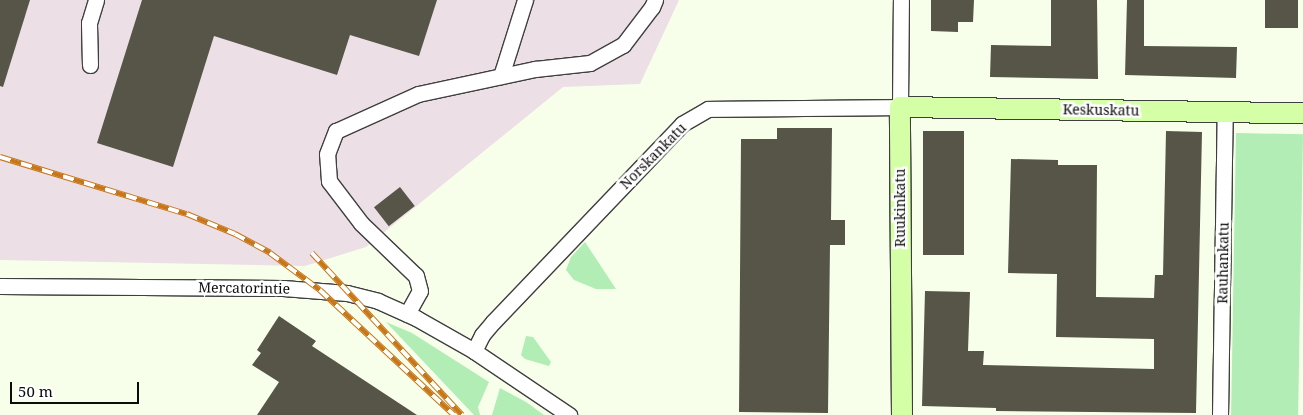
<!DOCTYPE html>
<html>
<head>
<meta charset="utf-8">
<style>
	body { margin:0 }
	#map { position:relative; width:1303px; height:415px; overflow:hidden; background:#f7ffeb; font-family:"Noto Serif",serif }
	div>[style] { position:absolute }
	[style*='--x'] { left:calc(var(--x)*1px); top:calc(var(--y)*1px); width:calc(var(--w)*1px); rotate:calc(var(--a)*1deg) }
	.industrial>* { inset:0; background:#ecdfe6 }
	.green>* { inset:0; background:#b1edb5; transform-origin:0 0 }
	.building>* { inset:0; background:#565548; transform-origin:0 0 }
	.roads { filter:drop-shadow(1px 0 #3f3f3f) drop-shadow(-1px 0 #3f3f3f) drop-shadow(0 1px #3f3f3f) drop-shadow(0 -1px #3f3f3f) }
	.minor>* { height:15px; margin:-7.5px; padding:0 7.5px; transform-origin:7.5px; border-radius:7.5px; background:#fff }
	.secondary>* { height:20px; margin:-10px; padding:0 10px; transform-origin:10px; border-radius:10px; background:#d5ffa6 }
	.rail>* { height:5.5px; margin-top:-2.75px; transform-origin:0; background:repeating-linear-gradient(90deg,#fff 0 11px,#c87618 0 22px); box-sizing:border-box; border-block:1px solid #c87618 }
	span { translate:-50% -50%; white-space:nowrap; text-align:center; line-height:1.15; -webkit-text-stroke:5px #fff; paint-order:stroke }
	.street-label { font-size:14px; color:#0c0c0c }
	.scale { position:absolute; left:10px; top:382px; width:129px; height:22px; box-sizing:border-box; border:2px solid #0c0c0c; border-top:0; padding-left:6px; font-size:15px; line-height:18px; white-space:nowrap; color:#0c0c0c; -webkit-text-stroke:4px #fff; paint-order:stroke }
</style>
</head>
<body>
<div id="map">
	<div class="industrial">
		<div style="clip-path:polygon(0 0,679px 0,640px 84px,563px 87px,366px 247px,305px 266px,0 260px)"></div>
	</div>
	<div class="green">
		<div style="left:1236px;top:133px;width:67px;height:282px;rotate:1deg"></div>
		<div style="clip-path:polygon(585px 242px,616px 289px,596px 289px,574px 280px,566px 270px,571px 257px)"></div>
		<div style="clip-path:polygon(386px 322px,412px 333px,489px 382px,478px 407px,480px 415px,474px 415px)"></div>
		<div style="clip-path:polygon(526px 336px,533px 337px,551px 362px,549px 366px,525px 359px,521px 355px)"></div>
		<div style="clip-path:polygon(500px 388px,526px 402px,544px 415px,492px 415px)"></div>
	</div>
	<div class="building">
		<div style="clip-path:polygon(0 0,30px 0,3px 87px,0 86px)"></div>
		<div style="clip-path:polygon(142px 0,437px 0,419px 56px,350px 35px,337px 75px,214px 36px,173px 167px,97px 143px)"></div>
		<div style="clip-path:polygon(931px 0,974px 0,973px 22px,958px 22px,958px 32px,931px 31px)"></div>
		<div style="clip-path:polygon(1051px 0,1097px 0,1098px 79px,990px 77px,991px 45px,1051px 46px)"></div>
		<div style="clip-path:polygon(1127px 0,1144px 0,1144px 46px,1237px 47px,1236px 78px,1125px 75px)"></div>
		<div style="left:1265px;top:0;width:33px;height:28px"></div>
		<div style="clip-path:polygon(777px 128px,832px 128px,831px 220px,845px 220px,845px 245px,830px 245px,828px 413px,739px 412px,741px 139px,777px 139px)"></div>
		<div style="left:923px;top:131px;width:41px;height:124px"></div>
		<div style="clip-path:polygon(1166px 131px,1202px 132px,1196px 413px,996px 411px,996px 408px,922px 406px,925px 291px,970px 292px,968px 351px,984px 351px,983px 365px,1154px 369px,1154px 339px,1056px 337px,1057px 274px,1008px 273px,1011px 159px,1058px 160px,1058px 165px,1097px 165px,1096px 297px,1154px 298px,1155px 275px,1163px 275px)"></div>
		<div style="left:400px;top:187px;width:24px;height:33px;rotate:52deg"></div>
		<div style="clip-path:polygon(279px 316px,316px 341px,312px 346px,417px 415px,257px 415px,279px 382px,252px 365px,261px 353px,257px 350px)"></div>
	</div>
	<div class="roads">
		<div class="minor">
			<div style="--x:90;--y:65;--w:42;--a:-91.4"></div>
			<div style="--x:89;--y:23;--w:24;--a:-73"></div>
			<div style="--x:501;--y:76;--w:80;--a:-72.5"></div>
			<div style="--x:0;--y:286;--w:283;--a:0.4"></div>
			<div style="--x:283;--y:288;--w:64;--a:4.5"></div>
			<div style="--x:347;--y:293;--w:32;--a:14"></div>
			<div style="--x:378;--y:301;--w:42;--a:24.1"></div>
			<div style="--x:416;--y:318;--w:67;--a:29.6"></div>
			<div style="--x:474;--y:351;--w:115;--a:34"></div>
			<div style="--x:407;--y:314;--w:26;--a:-61"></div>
			<div style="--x:420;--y:291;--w:16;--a:-105"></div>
			<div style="--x:416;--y:276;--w:76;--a:-136.1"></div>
			<div style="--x:361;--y:223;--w:53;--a:-127.3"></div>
			<div style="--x:329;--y:181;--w:27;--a:-94"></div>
			<div style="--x:327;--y:154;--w:25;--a:-69"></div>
			<div style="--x:336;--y:131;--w:90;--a:-24.3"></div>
			<div style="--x:418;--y:94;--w:120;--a:-12.1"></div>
			<div style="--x:535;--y:69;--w:55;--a:-6.2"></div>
			<div style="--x:590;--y:63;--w:38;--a:-29"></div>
			<div style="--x:623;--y:45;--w:48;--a:-52.7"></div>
			<div style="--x:652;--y:7;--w:8;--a:-67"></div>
			<div style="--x:474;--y:351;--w:18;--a:-63"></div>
			<div style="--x:482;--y:335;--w:17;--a:-50"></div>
			<div style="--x:493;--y:322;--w:274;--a:-46.3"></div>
			<div style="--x:682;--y:124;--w:30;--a:-30"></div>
			<div style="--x:708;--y:109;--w:192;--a:-0.6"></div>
			<div style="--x:900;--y:107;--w:107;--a:-89.5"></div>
			<div style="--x:1220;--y:415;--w:303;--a:-89.1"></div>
		</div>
		<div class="secondary">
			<div style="--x:902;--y:415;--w:308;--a:-90.4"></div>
			<div style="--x:900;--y:107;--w:403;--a:0.9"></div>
		</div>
	</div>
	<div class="rail">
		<div style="--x:0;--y:157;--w:195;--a:17"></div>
		<div style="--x:187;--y:214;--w:52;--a:22.6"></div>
		<div style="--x:235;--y:234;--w:40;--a:28"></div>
		<div style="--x:270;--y:253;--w:62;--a:36.5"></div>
		<div style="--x:320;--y:290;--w:183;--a:43"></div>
		<div style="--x:312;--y:253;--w:221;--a:47.2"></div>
	</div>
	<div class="street-label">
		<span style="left:1101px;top:110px;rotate:1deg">Keskuskatu</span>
		<span style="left:653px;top:156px;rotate:-45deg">Norskankatu</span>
		<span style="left:900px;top:208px;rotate:-90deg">Ruukinkatu</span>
		<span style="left:1223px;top:263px;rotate:-89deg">Rauhankatu</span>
		<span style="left:244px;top:288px;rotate:1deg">Mercatorintie</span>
	</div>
	<div class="scale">50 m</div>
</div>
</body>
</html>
